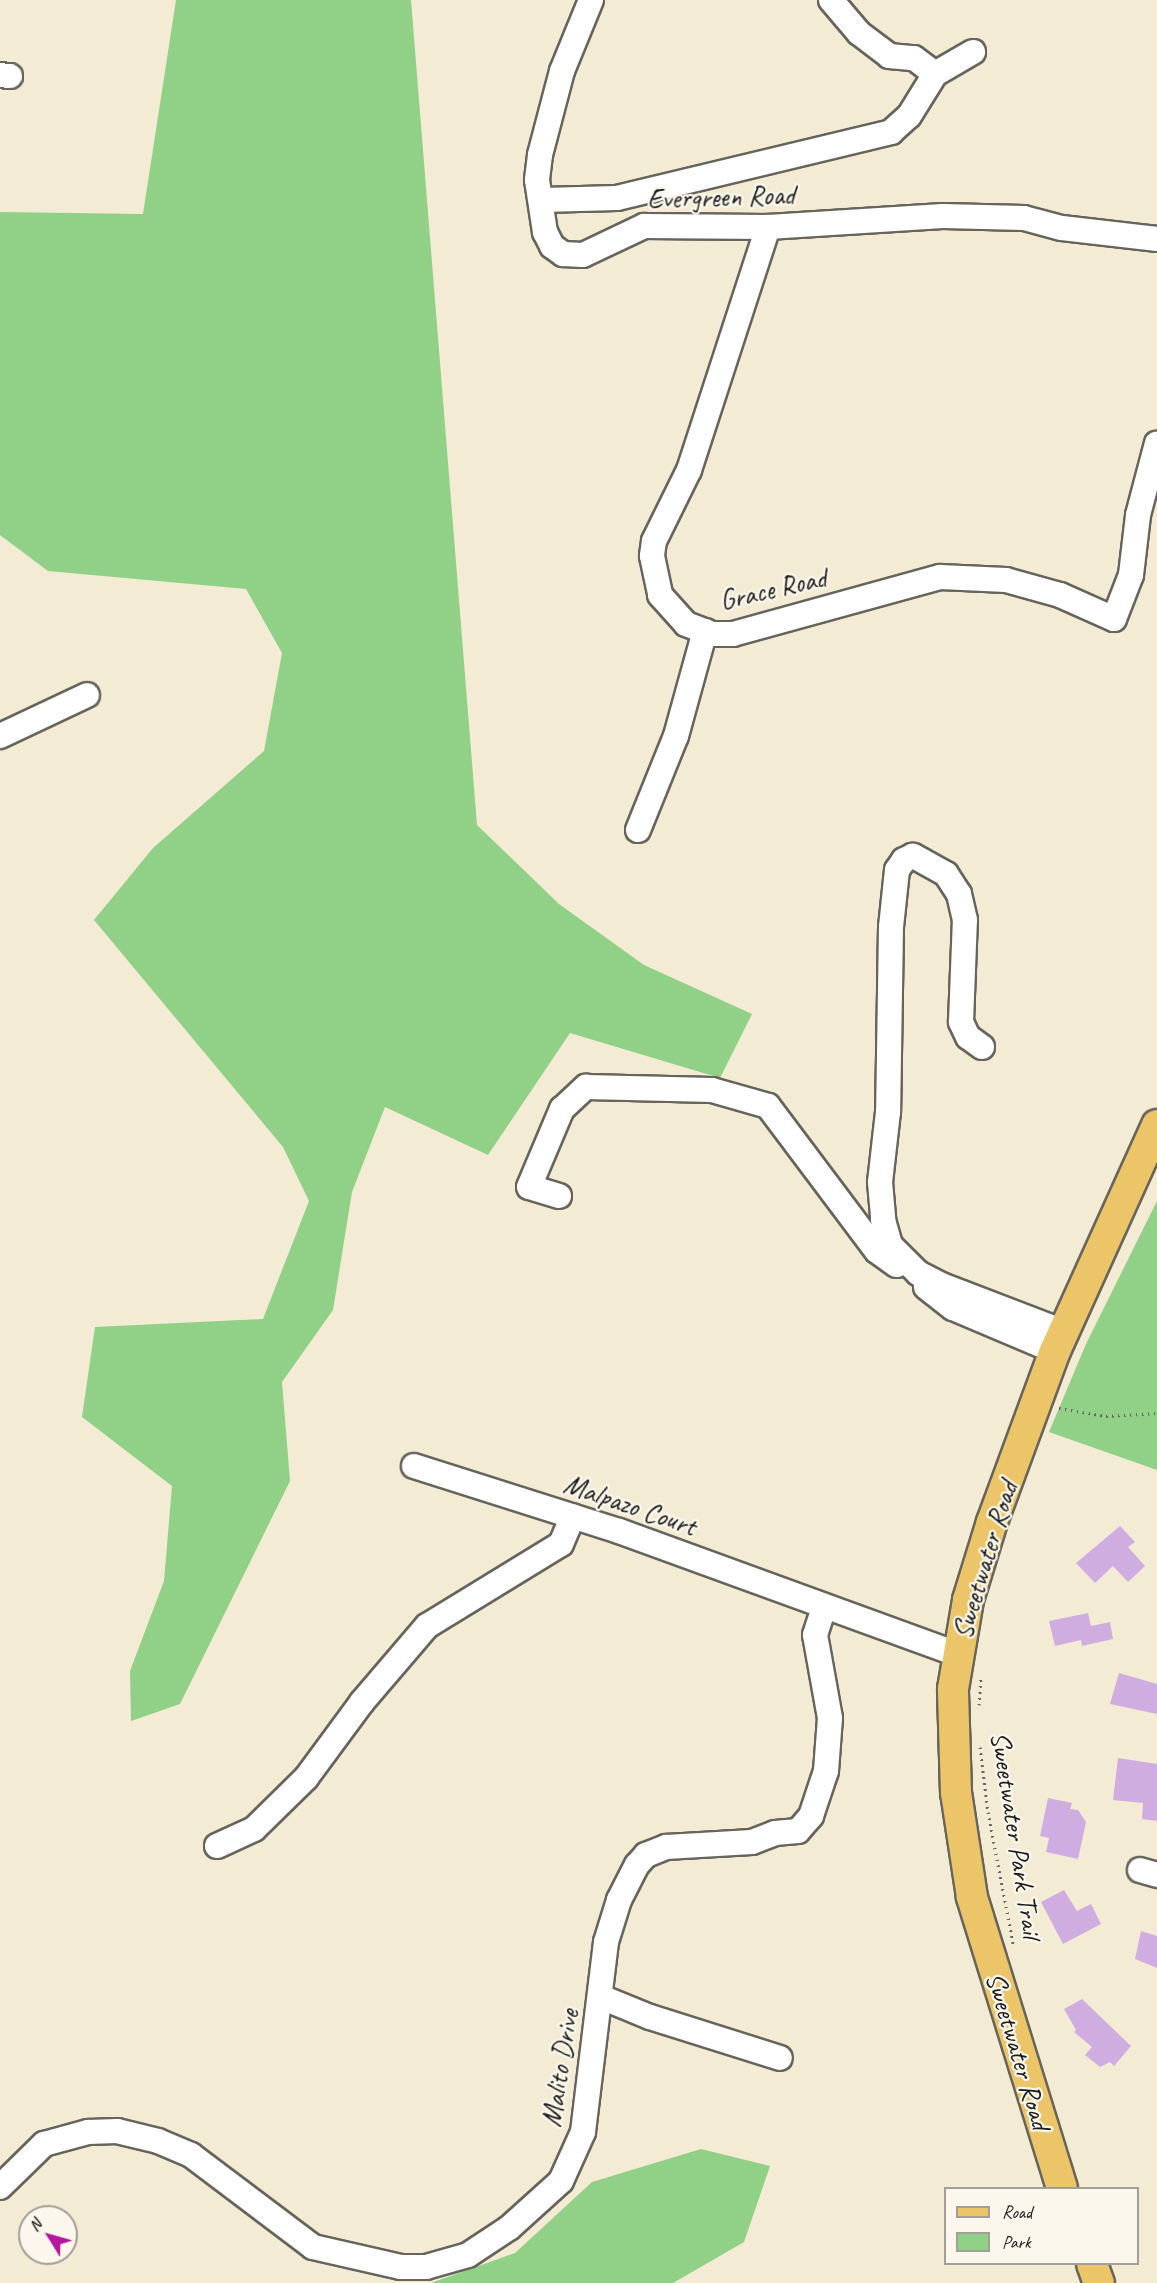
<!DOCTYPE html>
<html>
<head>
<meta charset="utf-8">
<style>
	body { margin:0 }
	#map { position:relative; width:1157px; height:2283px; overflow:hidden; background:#f3ebd4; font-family:Caveat,sans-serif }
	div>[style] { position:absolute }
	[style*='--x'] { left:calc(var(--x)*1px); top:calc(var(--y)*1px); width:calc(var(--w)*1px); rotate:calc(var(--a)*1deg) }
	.green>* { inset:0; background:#91d087 }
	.building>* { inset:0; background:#d0ade0 }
	.path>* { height:3px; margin-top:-1.5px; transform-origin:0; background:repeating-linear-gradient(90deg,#67645c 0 1.5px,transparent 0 6px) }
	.roads { filter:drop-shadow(2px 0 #67645c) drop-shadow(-2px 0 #67645c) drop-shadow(0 2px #67645c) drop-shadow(0 -2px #67645c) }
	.minor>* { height:24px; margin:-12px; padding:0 12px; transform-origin:12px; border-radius:12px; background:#fff }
	.major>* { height:30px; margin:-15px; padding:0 15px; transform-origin:15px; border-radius:15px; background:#edc569 }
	span { translate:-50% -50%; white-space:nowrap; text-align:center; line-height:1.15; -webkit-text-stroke:4.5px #fbf7ec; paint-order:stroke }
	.street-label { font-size:28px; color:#1c1c1c }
	.legend { position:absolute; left:944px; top:2187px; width:195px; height:78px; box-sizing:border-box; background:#fbf7ec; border:2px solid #a29f99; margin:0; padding:8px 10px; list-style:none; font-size:18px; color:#1c1c1c }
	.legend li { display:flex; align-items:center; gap:12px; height:30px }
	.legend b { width:30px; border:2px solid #a29f99 }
	.north { position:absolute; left:18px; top:2205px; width:60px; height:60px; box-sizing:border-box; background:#fbf7ec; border:2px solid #a29f99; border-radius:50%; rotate:307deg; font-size:16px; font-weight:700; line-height:24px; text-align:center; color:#1c1c1c }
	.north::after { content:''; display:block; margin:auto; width:21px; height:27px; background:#b5179e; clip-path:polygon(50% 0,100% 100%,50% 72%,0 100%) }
</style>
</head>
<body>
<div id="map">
	<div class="green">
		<div style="clip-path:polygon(176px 0,411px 0,477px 825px,559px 904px,644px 965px,752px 1014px,720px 1078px,570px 1033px,488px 1155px,385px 1107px,352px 1192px,333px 1310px,282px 1382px,290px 1481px,180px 1704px,131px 1721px,130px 1671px,164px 1581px,172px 1486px,82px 1417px,95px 1327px,263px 1319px,309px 1201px,283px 1147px,94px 920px,153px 848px,264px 751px,282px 653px,246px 589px,48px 571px,0 535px,0 212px,143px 214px)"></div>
		<div style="clip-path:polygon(1157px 1201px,1157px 1470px,1049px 1432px,1086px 1344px)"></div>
		<div style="clip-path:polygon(701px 2149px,770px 2166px,744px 2242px,673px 2283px,431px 2283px,515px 2253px,592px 2182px)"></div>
	</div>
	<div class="building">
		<div style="clip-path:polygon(1120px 1526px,1135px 1542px,1128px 1547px,1145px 1566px,1128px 1582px,1113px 1566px,1095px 1583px,1076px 1563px)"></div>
		<div style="clip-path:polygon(1088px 1613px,1091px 1626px,1110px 1622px,1113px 1639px,1082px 1646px,1081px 1640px,1055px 1646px,1049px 1621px)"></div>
		<div style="clip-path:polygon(1119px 1673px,1157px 1684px,1157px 1714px,1110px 1704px)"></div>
		<div style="clip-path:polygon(1118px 1758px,1157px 1764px,1157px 1821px,1142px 1819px,1143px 1803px,1113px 1800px)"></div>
		<div style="clip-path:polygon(1048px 1798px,1072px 1803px,1070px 1809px,1078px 1810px,1086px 1822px,1078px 1859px,1046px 1852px,1049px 1838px,1040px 1836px)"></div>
		<div style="clip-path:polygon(1064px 1890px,1077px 1911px,1091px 1904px,1101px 1924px,1063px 1944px,1041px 1902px)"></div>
		<div style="clip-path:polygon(1141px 1931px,1157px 1936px,1157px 1968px,1135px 1959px)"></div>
		<div style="clip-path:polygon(1082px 1999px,1131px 2046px,1114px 2066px,1110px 2062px,1100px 2067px,1085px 2055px,1092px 2047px,1074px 2032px,1076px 2030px,1064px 2009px)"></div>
	</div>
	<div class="path">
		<div style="--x:1059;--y:1408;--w:48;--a:9.7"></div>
		<div style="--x:1106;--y:1416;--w:51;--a:-3.4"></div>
		<div style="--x:979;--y:1705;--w:29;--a:-86"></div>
		<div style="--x:980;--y:1747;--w:65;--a:83"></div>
		<div style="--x:988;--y:1812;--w:138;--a:79.2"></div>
	</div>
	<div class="roads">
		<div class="minor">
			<div style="--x:591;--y:0;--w:77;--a:112.2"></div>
			<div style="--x:562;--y:71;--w:87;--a:104.7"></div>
			<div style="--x:540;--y:155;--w:25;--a:97"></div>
			<div style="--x:537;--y:180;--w:53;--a:81.3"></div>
			<div style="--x:545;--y:232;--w:16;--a:63"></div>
			<div style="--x:552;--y:246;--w:14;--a:36"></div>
			<div style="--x:563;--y:254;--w:20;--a:3"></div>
			<div style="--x:583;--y:255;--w:68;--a:-25.4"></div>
			<div style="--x:644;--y:226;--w:124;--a:0.5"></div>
			<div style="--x:768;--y:227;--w:175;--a:-3.6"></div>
			<div style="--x:943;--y:216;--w:81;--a:1.4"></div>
			<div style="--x:1024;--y:218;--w:39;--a:15"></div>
			<div style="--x:1062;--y:228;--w:96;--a:6.6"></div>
			<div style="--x:831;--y:0;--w:43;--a:49.7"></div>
			<div style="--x:859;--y:33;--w:38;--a:37"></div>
			<div style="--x:889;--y:56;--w:25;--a:5"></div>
			<div style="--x:914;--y:58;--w:26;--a:37"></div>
			<div style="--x:0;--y:75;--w:10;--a:6"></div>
			<div style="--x:542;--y:200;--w:75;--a:-1.5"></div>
			<div style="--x:617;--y:198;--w:282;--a:-13.5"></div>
			<div style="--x:891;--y:132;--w:24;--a:-42"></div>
			<div style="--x:909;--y:116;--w:49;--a:-58.2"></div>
			<div style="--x:935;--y:74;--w:44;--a:-30.1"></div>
			<div style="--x:768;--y:227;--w:256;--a:108"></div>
			<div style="--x:689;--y:470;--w:79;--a:116.2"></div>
			<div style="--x:654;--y:541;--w:15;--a:98"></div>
			<div style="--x:652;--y:556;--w:40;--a:78"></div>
			<div style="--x:660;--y:595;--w:39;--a:48"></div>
			<div style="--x:686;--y:624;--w:28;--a:21"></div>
			<div style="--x:712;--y:634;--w:21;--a:0"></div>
			<div style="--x:733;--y:634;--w:215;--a:-15.4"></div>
			<div style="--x:940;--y:577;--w:66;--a:2.6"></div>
			<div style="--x:1006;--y:580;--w:56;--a:15.5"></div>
			<div style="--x:1060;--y:595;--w:59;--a:24"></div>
			<div style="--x:1114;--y:619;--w:47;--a:-68.9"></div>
			<div style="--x:1131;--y:575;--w:60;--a:-83.3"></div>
			<div style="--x:1138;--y:515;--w:74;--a:-75.2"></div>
			<div style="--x:0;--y:736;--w:96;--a:-25.2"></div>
			<div style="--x:638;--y:830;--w:101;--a:-68"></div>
			<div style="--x:676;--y:736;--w:109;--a:-74.6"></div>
			<div style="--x:982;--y:1047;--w:17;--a:-144"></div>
			<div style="--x:968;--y:1037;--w:17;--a:-115"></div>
			<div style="--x:961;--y:1022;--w:102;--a:-87.8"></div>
			<div style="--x:965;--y:920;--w:27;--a:-103"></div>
			<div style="--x:959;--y:894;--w:24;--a:-123"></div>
			<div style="--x:946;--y:874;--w:38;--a:-151"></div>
			<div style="--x:913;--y:856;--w:10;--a:156"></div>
			<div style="--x:904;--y:860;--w:12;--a:125"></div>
			<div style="--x:897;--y:870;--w:57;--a:96"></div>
			<div style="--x:891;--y:927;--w:185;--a:90.9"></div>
			<div style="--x:888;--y:1112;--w:70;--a:96.5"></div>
			<div style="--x:880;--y:1182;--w:38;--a:85"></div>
			<div style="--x:883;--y:1220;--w:26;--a:74"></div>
			<div style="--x:890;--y:1245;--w:40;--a:45"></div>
			<div style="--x:918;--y:1273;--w:29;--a:27"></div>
			<div style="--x:944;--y:1286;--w:129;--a:21"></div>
			<div style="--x:559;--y:1196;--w:31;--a:-163"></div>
			<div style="--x:529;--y:1187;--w:85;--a:-67.1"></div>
			<div style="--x:562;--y:1109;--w:33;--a:-43"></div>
			<div style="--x:586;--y:1087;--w:126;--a:1.4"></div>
			<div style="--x:712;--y:1090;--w:58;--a:15.9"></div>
			<div style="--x:768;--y:1106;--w:181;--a:53.1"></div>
			<div style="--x:877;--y:1251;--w:24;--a:36"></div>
			<div style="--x:926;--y:1287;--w:34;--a:38"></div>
			<div style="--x:953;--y:1308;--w:111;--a:22.9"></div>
			<div style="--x:414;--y:1466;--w:215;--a:17.6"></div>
			<div style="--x:619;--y:1531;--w:360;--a:20"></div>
			<div style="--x:217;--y:1846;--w:41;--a:-24.7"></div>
			<div style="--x:254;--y:1829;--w:73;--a:-44.4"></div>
			<div style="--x:306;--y:1778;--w:94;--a:-53.6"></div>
			<div style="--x:362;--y:1702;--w:100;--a:-49.5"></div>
			<div style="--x:427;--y:1626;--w:157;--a:-31.5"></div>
			<div style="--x:561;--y:1544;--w:30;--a:-67"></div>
			<div style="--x:1140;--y:1870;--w:18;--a:16"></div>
			<div style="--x:601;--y:1997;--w:53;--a:22.2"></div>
			<div style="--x:650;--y:2017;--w:136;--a:17.5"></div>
			<div style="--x:0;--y:2187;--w:62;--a:-44.3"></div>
			<div style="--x:44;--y:2144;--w:46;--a:-15.3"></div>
			<div style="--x:88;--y:2132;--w:29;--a:-2"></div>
			<div style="--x:117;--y:2131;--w:42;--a:13.7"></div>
			<div style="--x:158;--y:2141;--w:36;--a:23"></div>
			<div style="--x:191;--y:2155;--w:153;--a:37"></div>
			<div style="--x:313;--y:2247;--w:90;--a:12.8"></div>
			<div style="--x:401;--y:2267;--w:25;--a:0"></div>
			<div style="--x:426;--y:2267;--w:44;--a:-15.9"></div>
			<div style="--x:468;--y:2255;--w:49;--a:-33.4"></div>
			<div style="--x:509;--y:2228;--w:70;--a:-42.1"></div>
			<div style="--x:561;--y:2181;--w:54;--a:-65.8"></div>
			<div style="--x:583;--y:2132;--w:191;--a:-83.1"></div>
			<div style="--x:606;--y:1942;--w:44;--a:-72.8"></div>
			<div style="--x:619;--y:1900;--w:39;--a:-63"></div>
			<div style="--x:637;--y:1865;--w:13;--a:-48"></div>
			<div style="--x:646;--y:1855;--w:22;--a:-22"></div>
			<div style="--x:666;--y:1847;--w:86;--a:-3.3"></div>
			<div style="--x:752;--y:1842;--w:25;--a:-21"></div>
			<div style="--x:775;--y:1833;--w:23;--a:-5"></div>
			<div style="--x:798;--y:1831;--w:20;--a:-49"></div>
			<div style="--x:811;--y:1816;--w:47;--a:-71.6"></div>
			<div style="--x:826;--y:1771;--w:53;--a:-85.7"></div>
			<div style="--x:830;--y:1718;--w:84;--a:-100.2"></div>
			<div style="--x:815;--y:1635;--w:28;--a:-72"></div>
		</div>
		<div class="major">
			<div style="--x:1062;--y:2188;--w:305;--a:-107.2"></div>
			<div style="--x:972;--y:1897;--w:105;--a:-98.7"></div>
			<div style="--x:956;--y:1793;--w:104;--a:-91.7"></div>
			<div style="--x:953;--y:1689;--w:90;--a:-80.4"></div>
			<div style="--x:968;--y:1600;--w:82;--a:-72.9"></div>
			<div style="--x:992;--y:1522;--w:182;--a:-69.8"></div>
			<div style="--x:1055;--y:1351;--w:248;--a:-65.7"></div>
			<div style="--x:1092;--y:2264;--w:20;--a:70"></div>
		</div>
	</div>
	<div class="street-label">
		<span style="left:721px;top:197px;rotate:-2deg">Evergreen Road</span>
		<span style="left:773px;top:589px;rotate:-13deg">Grace Road</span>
		<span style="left:630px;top:1505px;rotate:19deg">Malpazo Court</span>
		<span style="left:985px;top:1560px;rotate:-73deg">Sweetwater Road</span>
		<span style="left:1016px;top:1835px;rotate:81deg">Sweetwater Park Trail</span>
		<span style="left:1018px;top:2051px;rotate:73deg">Sweetwater Road</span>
		<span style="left:560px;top:2068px;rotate:-81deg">Malito Drive</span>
	</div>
	<ul class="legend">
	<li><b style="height:8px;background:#edc569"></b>Road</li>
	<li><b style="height:16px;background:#91d087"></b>Park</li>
	</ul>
	<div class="north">N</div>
</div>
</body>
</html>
